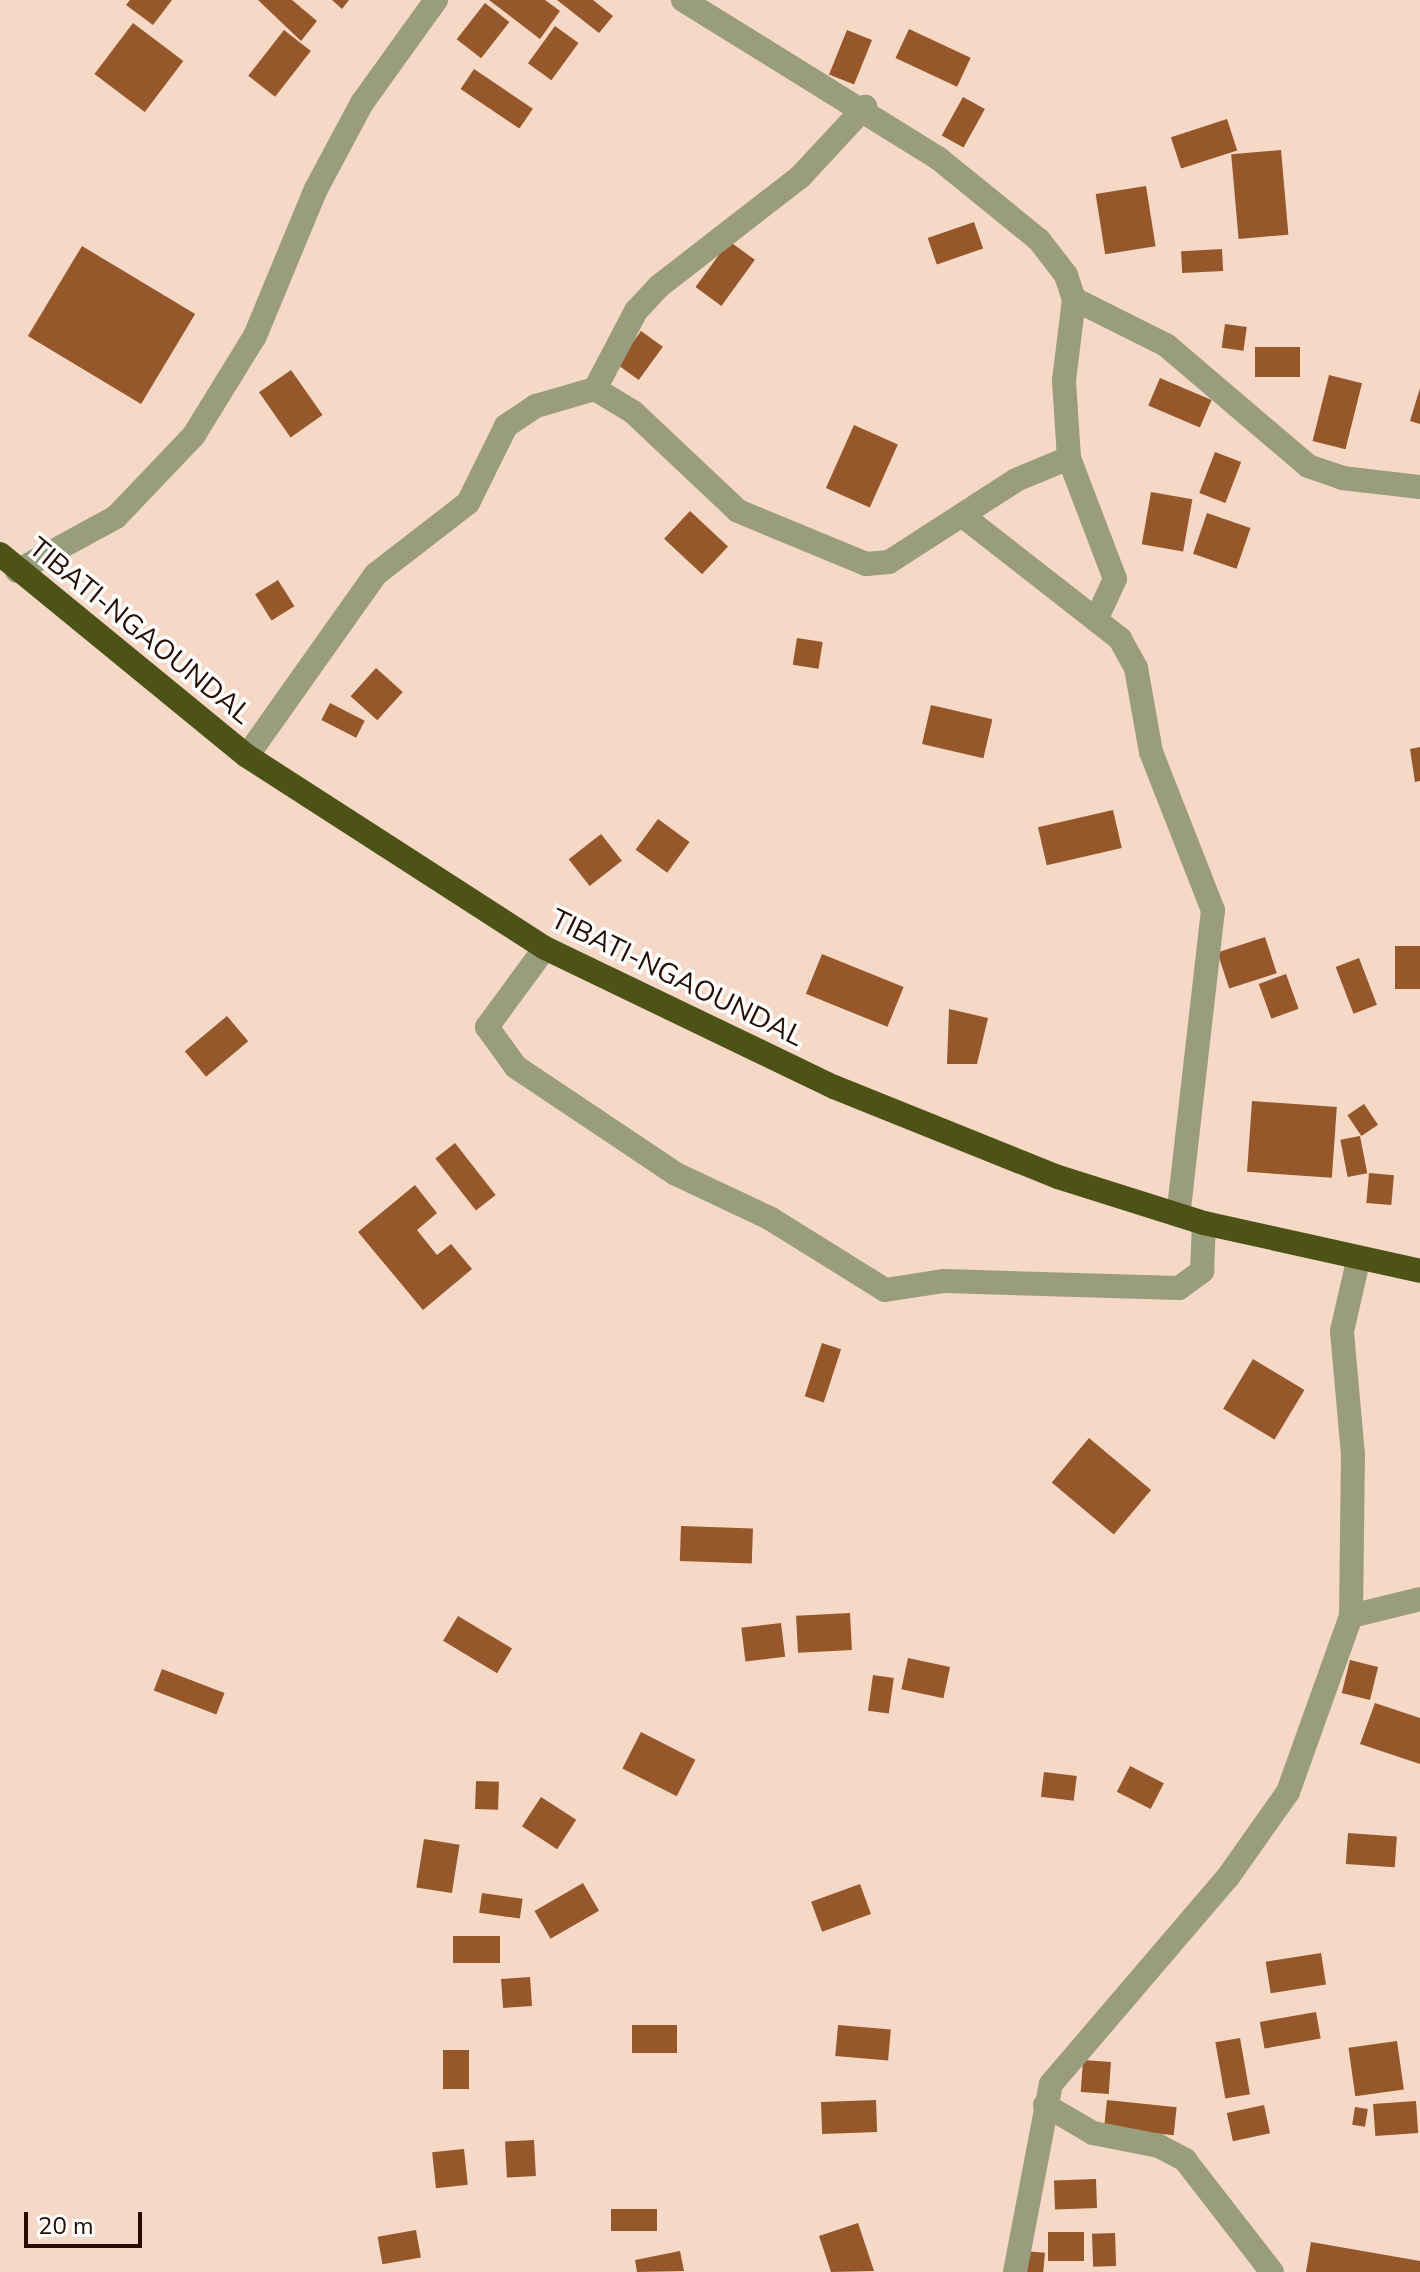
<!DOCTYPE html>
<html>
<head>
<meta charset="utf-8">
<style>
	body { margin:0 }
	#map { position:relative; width:1420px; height:2272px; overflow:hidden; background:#f5d8c5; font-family:"Nunito Sans",sans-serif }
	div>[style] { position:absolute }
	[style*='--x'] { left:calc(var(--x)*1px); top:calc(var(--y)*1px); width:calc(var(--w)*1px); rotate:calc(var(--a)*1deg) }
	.building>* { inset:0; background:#96572a; transform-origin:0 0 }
	.street>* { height:24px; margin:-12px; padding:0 12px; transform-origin:12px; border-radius:12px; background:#999d7d }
	.highway>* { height:24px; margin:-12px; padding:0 12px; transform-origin:12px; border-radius:12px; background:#4d5216 }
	span { translate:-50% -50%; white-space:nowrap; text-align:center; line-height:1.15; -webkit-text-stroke:7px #fff; paint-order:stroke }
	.street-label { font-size:28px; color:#260d00 }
	.scale { position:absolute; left:24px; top:2212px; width:118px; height:36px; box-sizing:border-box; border:4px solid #260d00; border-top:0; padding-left:10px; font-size:24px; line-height:28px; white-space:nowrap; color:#260d00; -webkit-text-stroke:6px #fff; paint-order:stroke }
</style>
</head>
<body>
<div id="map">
	<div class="building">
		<div style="clip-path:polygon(130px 0,172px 0,153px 25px,126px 5px)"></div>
		<div style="clip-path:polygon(258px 0,292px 0,317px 21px,301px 41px)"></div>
		<div style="clip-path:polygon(332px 0,349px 0,342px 9px)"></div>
		<div style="clip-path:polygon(489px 0,545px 0,560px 11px,540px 39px)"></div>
		<div style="clip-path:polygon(557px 0,593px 0,613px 16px,599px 33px)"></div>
		<div style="left:485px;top:3px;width:31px;height:46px;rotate:38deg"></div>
		<div style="left:133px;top:23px;width:63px;height:64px;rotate:37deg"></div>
		<div style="left:555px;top:26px;width:29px;height:46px;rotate:36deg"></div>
		<div style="left:909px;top:29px;width:68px;height:32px;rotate:25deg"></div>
		<div style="left:284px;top:30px;width:34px;height:58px;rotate:38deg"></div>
		<div style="left:847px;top:30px;width:27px;height:48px;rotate:22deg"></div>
		<div style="left:474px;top:69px;width:71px;height:24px;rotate:34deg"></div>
		<div style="left:963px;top:97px;width:25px;height:44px;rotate:29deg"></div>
		<div style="left:1227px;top:119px;width:33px;height:59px;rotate:72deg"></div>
		<div style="left:1281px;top:150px;width:85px;height:50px;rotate:85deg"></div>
		<div style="left:1146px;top:186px;width:61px;height:51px;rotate:81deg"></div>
		<div style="left:974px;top:222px;width:28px;height:49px;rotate:71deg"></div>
		<div style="left:729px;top:241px;width:32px;height:57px;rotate:36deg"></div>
		<div style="left:82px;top:246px;width:132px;height:105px;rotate:31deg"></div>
		<div style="left:1222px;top:249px;width:22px;height:41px;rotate:87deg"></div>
		<div style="left:1225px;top:324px;width:22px;height:24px;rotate:8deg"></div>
		<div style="left:641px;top:331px;width:27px;height:41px;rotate:36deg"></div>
		<div style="left:1255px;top:347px;width:45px;height:30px"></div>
		<div style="left:291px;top:370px;width:55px;height:39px;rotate:55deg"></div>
		<div style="left:1329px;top:375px;width:34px;height:68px;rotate:14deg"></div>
		<div style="left:1160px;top:378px;width:56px;height:30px;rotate:23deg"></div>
		<div style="clip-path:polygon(1420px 388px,1420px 424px,1410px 421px)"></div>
		<div style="left:854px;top:425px;width:48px;height:69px;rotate:24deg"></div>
		<div style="left:1215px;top:452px;width:28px;height:44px;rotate:21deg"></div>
		<div style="left:1151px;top:492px;width:42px;height:53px;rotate:10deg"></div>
		<div style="left:690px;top:511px;width:52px;height:38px;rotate:43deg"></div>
		<div style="left:1207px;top:513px;width:46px;height:43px;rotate:19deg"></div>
		<div style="left:278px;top:580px;width:31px;height:27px;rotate:58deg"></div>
		<div style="left:797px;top:638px;width:26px;height:27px;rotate:9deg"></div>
		<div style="left:376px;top:668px;width:36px;height:38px;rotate:42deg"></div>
		<div style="left:330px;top:703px;width:39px;height:19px;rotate:27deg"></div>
		<div style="left:931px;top:705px;width:63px;height:40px;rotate:13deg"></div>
		<div style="clip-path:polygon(1420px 747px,1420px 781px,1415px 782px,1410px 749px)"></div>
		<div style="left:1113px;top:810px;width:39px;height:77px;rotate:77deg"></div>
		<div style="left:658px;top:819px;width:39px;height:38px;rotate:36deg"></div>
		<div style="left:601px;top:834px;width:34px;height:41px;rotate:52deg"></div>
		<div style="left:1265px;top:937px;width:38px;height:50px;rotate:72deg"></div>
		<div style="left:1420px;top:946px;width:43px;height:25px;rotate:90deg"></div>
		<div style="left:822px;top:954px;width:88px;height:43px;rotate:22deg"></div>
		<div style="left:1359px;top:958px;width:50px;height:25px;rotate:69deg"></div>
		<div style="left:1286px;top:974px;width:37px;height:29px;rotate:70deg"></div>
		<div style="clip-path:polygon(949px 1009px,988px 1018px,977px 1064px,947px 1064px)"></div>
		<div style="left:227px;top:1016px;width:33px;height:55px;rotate:50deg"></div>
		<div style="left:1252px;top:1101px;width:85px;height:71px;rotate:4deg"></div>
		<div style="left:1364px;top:1104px;width:25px;height:20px;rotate:56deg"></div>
		<div style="left:1360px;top:1136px;width:38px;height:20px;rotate:79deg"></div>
		<div style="left:455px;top:1143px;width:66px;height:25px;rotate:52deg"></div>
		<div style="left:1369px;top:1173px;width:25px;height:30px;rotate:5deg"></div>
		<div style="clip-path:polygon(415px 1185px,437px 1213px,417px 1230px,437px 1255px,451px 1244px,472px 1269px,423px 1310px,358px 1232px)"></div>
		<div style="left:822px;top:1343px;width:20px;height:56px;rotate:18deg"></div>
		<div style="left:1253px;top:1359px;width:60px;height:58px;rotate:31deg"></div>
		<div style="left:1089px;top:1438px;width:81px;height:58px;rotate:40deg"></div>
		<div style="left:681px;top:1526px;width:72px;height:35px;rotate:2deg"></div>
		<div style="left:850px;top:1613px;width:37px;height:54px;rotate:87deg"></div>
		<div style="left:458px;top:1616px;width:63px;height:29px;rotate:31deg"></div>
		<div style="left:781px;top:1623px;width:34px;height:40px;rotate:83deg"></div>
		<div style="left:908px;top:1658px;width:43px;height:32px;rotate:12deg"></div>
		<div style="left:1350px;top:1660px;width:29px;height:34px;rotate:14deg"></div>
		<div style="left:162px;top:1669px;width:67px;height:23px;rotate:21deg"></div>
		<div style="left:873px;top:1675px;width:21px;height:36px;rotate:8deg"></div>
		<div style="clip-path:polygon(1375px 1703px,1420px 1718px,1420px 1764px,1360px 1744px)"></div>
		<div style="left:641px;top:1732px;width:61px;height:41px;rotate:27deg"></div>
		<div style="left:1130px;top:1766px;width:38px;height:29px;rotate:27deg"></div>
		<div style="left:1044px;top:1772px;width:33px;height:25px;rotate:7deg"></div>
		<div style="left:476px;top:1781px;width:23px;height:28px;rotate:2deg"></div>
		<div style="left:541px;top:1797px;width:42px;height:35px;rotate:33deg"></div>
		<div style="left:1348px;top:1833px;width:49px;height:31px;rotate:4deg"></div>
		<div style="left:424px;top:1839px;width:36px;height:49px;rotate:9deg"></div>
		<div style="left:583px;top:1883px;width:32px;height:56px;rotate:60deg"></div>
		<div style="left:860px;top:1884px;width:32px;height:52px;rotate:70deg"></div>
		<div style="left:482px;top:1893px;width:41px;height:20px;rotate:8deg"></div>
		<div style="left:500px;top:1936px;width:27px;height:47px;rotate:90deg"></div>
		<div style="left:1321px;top:1953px;width:32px;height:56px;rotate:81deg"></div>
		<div style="left:530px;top:1977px;width:29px;height:29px;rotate:86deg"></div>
		<div style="left:1316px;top:2012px;width:27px;height:57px;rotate:80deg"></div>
		<div style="left:632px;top:2025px;width:45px;height:28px"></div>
		<div style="left:838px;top:2025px;width:53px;height:31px;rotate:5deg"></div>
		<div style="left:1240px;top:2038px;width:57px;height:25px;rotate:80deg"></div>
		<div style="left:1397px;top:2041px;width:49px;height:49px;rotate:82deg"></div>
		<div style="left:443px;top:2050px;width:26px;height:39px"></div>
		<div style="left:1083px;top:2060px;width:28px;height:32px;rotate:4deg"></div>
		<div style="left:876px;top:2100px;width:32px;height:55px;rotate:88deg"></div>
		<div style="left:1107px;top:2100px;width:70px;height:28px;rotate:6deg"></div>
		<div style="left:1416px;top:2101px;width:32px;height:43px;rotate:86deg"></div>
		<div style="left:1264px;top:2105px;width:29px;height:38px;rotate:78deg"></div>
		<div style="left:1355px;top:2107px;width:13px;height:18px;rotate:9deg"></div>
		<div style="left:534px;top:2140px;width:36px;height:29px;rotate:87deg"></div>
		<div style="left:464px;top:2149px;width:36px;height:32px;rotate:84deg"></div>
		<div style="left:1096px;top:2179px;width:29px;height:42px;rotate:88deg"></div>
		<div style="left:657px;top:2209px;width:22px;height:46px;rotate:90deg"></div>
		<div style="clip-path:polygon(858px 2223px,874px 2271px,831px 2272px,819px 2236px)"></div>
		<div style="left:416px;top:2230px;width:28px;height:39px;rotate:80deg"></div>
		<div style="left:1048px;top:2232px;width:36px;height:29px"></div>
		<div style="left:1115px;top:2233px;width:33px;height:23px;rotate:88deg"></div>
		<div style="clip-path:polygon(1311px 2242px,1420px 2261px,1420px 2272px,1306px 2272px)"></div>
		<div style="clip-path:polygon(680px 2251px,684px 2271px,637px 2272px,635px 2260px)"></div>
		<div style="left:1024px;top:2251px;width:21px;height:21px;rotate:5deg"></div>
	</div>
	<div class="street">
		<div style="--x:683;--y:0;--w:300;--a:31.8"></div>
		<div style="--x:938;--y:158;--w:130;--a:39.1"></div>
		<div style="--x:1039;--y:240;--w:44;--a:52.4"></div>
		<div style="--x:1066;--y:275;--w:25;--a:72"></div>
		<div style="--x:1074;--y:299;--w:83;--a:97"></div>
		<div style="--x:1064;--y:381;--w:77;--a:86.3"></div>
		<div style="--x:1069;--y:458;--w:129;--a:69.2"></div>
		<div style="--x:1115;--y:579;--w:45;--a:114.9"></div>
		<div style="--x:1096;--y:620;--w:31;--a:38"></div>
		<div style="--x:1120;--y:639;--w:33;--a:61"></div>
		<div style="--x:1136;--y:668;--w:85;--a:79.9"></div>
		<div style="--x:1151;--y:752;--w:170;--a:68.6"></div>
		<div style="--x:1213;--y:910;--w:307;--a:96.5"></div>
		<div style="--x:1074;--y:299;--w:103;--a:26.6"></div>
		<div style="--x:1166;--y:345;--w:187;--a:40.4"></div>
		<div style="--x:1308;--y:466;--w:36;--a:19"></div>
		<div style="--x:1342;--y:478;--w:79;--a:6.6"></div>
		<div style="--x:595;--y:389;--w:44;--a:31.2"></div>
		<div style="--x:633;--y:412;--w:144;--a:43.3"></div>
		<div style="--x:738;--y:511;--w:139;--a:22.5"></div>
		<div style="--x:866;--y:564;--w:23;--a:-5"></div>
		<div style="--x:889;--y:562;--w:151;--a:-32.8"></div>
		<div style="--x:1016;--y:480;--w:57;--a:-22.5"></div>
		<div style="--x:963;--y:516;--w:169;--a:38"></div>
		<div style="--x:17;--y:571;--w:113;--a:-28.6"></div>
		<div style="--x:116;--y:517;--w:113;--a:-46.4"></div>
		<div style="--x:194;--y:435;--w:116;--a:-58.4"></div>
		<div style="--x:255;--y:336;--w:159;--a:-67.5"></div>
		<div style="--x:316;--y:189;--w:98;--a:-61.9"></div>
		<div style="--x:362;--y:103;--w:127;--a:-54.3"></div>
		<div style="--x:247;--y:756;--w:223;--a:-54.7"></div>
		<div style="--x:376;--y:574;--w:116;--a:-37.7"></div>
		<div style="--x:468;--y:503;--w:86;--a:-63.7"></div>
		<div style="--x:506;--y:426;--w:36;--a:-34"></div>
		<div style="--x:536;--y:406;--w:61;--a:-16.1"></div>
		<div style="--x:595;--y:389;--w:88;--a:-62.3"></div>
		<div style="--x:636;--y:311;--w:33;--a:-47"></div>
		<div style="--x:658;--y:287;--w:180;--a:-37.8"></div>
		<div style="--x:800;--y:177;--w:96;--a:-47.1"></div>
		<div style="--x:545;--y:948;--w:98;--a:126.3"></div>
		<div style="--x:487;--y:1027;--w:49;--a:54.1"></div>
		<div style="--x:516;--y:1067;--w:192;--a:33.8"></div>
		<div style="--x:676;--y:1174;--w:105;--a:25.3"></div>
		<div style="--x:771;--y:1219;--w:134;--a:31.9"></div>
		<div style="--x:885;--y:1290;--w:60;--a:-8.7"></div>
		<div style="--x:944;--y:1281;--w:235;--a:1.7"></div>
		<div style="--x:1179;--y:1288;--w:29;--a:-36"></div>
		<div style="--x:1202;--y:1271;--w:48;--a:-87.6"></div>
		<div style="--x:1351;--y:1616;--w:71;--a:-13.8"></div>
		<div style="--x:1045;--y:2105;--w:56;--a:30.3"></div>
		<div style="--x:1093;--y:2133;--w:67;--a:11.1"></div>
		<div style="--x:1159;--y:2146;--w:30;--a:28"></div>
		<div style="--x:1185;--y:2160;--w:142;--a:52.2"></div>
		<div style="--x:1015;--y:2272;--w:191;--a:-79.2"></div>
		<div style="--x:1051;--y:2084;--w:272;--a:-49.5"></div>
		<div style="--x:1228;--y:1877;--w:104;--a:-54.8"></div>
		<div style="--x:1288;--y:1792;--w:187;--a:-70.3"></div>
		<div style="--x:1351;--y:1616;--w:161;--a:-89.3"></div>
		<div style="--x:1353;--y:1455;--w:124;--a:-95.1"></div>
		<div style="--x:1342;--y:1331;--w:72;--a:-77.1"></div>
	</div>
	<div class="highway">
		<div style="--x:0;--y:554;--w:319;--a:39.3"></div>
		<div style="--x:247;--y:756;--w:354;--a:32.8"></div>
		<div style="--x:545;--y:948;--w:321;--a:25.7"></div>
		<div style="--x:834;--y:1087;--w:241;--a:21.9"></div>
		<div style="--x:1058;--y:1177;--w:153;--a:17.5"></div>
		<div style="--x:1204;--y:1223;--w:221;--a:12.5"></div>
	</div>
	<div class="street-label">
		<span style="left:140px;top:631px;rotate:39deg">TIBATI-NGAOUNDAL</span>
		<span style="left:677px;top:978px;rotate:26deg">TIBATI-NGAOUNDAL</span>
	</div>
	<div class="scale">20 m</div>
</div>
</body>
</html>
